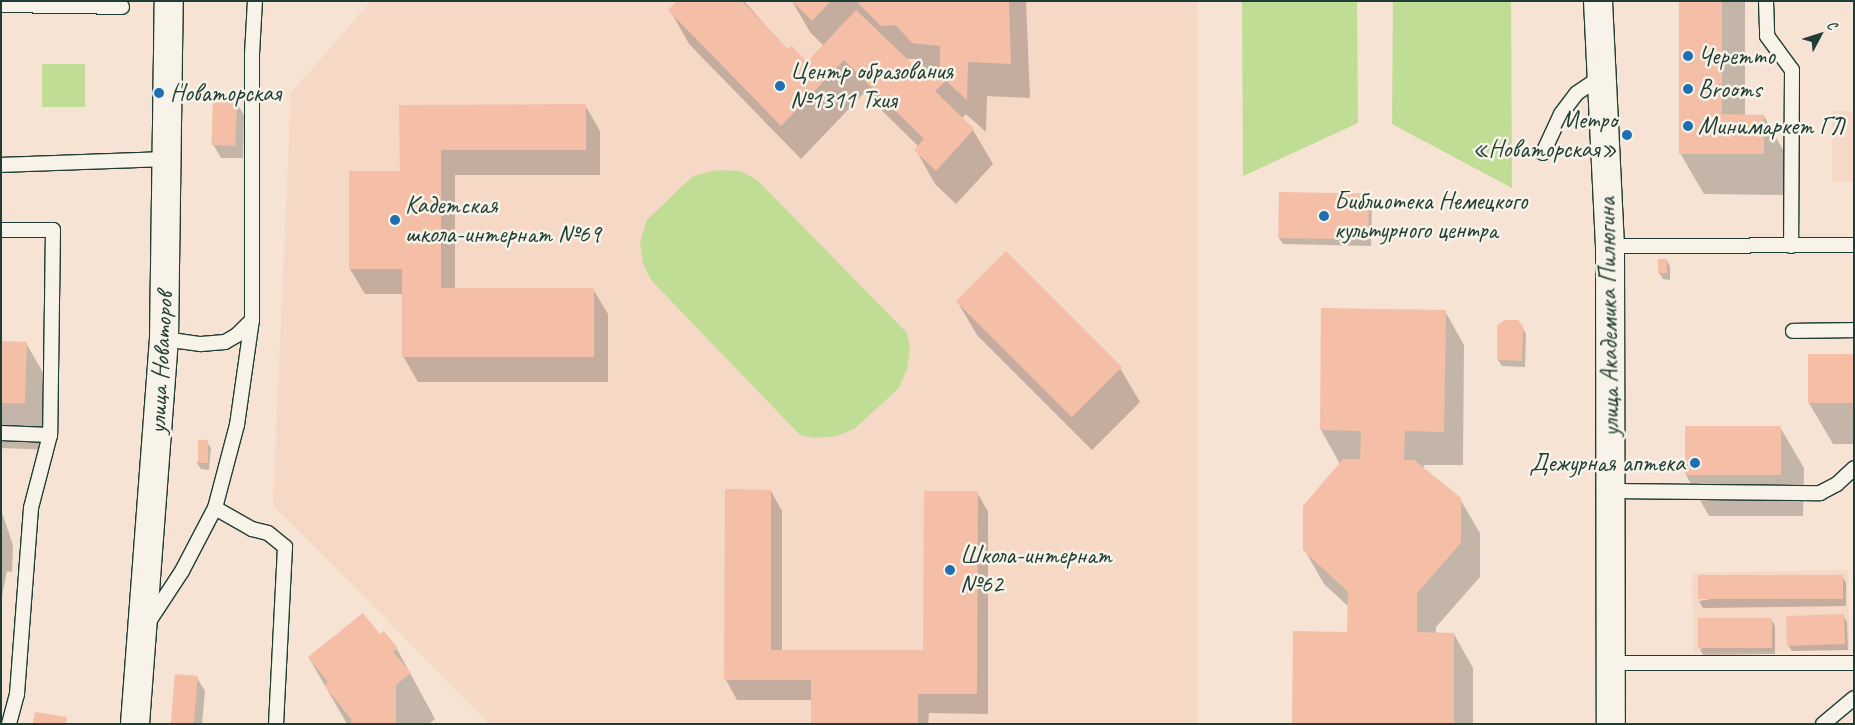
<!DOCTYPE html>
<html>
<head>
<meta charset="utf-8">
<style>
	body { margin:0 }
	#map { position:relative; width:1855px; height:725px; overflow:hidden; background:#f6e3d4; font-family:Caveat,sans-serif }
	div>[style] { position:absolute }
	[style*='--x'] { left:calc(var(--x)*1px); top:calc(var(--y)*1px); width:calc(var(--w)*1px); rotate:calc(var(--a)*1deg) }
	.built>* { inset:0; background:#f5d8c6; transform-origin:0 0 }
	.green>* { inset:0; background:#bfdd95; transform-origin:0 0 }
	.shadow>* { inset:0; background:#0003 }
	.building>* { inset:0; background:#f4bfa6; transform-origin:0 0 }
	.roads { filter:drop-shadow(1px 0 #1f3d34) drop-shadow(-1px 0 #1f3d34) drop-shadow(0 1px #1f3d34) drop-shadow(0 -1px #1f3d34) }
	.service>* { height:14px; margin:-7px; padding:0 7px; transform-origin:7px; border-radius:7px; background:#f7f3e8 }
	.tertiary>* { height:28px; margin:-14px; padding:0 14px; transform-origin:14px; border-radius:14px; background:#f7f3e8 }
	.dots>* { width:14px; height:14px; translate:-50% -50%; box-sizing:border-box; border:2px solid #f7f3e8; border-radius:50% }
	span { translate:-50% -50%; white-space:nowrap; text-align:center; line-height:1.15; -webkit-text-stroke:5px #f7f3e8; paint-order:stroke }
	.poi-label { font-size:25px; color:#1f3d34 }
	.left { translate:0 -50%; text-align:left }
	.right { translate:-100% -50%; text-align:right }
	.street-label { font-size:25px; color:#1f3d34 }
	.frame { position:absolute; inset:0; border:2px solid #1f3d34; pointer-events:none }
	.north { position:absolute; left:1795px; top:10px; width:50px; height:50px; -webkit-text-stroke:4px #f7f3e8; paint-order:stroke; rotate:50deg; font-size:14px; font-weight:700; line-height:20px; text-align:center; color:#1f3d34 }
	.north::after { content:''; display:block; margin:auto; width:18px; height:22px; background:#1f3d34; clip-path:polygon(50% 0,100% 100%,50% 72%,0 100%) }
</style>
</head>
<body>
<div id="map">
	<div class="built">
		<div style="clip-path:polygon(371px 1px,1197px 1px,1198px 724px,490px 724px,273px 505px,291px 93px)"></div>
		<div style="left:1832px;top:111px;width:22px;height:71px"></div>
		<div style="left:1848px;top:570px;width:80px;height:156px;rotate:89deg"></div>
	</div>
	<div class="green">
		<div style="clip-path:polygon(1242px 1px,1357px 1px,1358px 123px,1243px 176px)"></div>
		<div style="clip-path:polygon(1393px 1px,1511px 1px,1512px 188px,1392px 124px)"></div>
		<div style="left:85px;top:64px;width:43px;height:43px;rotate:90deg"></div>
		<div style="clip-path:polygon(717px 170px,740px 171px,757px 180px,907px 333px,910px 348px,907px 369px,899px 388px,854px 429px,837px 436px,816px 438px,800px 435px,651px 280px,643px 263px,640px 242px,647px 220px,693px 176px)"></div>
	</div>
	<div class="shadow">
		<div style="clip-path:polygon(evenodd,678px 1px,744px 1px,788px 51px,806px 64px,824px 46px,810px 32px,792px 1px,1026px 1px,1030px 98px,987px 96px,986px 132px,966px 114px,961px 119px,973px 130px,993px 164px,956px 204px,935px 184px,916px 150px,919px 147px,864px 93px,801px 159px,689px 44px,670px 10px,678px 1px,906px 59px,917px 59px,932px 76px,928px 80px,906px 59px)"></div>
		<div style="clip-path:polygon(1680px 1px,1745px 1px,1745px 116px,1764px 116px,1787px 157px,1787px 195px,1704px 194px,1680px 153px)"></div>
		<div style="clip-path:polygon(236px 102px,244px 115px,243px 158px,221px 158px,213px 144px)"></div>
		<div style="clip-path:polygon(585px 105px,600px 131px,600px 175px,455px 175px,455px 289px,593px 289px,608px 314px,608px 382px,418px 382px,403px 356px,403px 294px,365px 294px,350px 269px,350px 172px,401px 172px,401px 106px)"></div>
		<div style="clip-path:polygon(1369px 195px,1372px 201px,1371px 246px,1283px 244px,1279px 238px)"></div>
		<div style="clip-path:polygon(1667px 260px,1670px 267px,1670px 280px,1663px 279px,1659px 273px)"></div>
		<div style="clip-path:polygon(957px 301px,1120px 368px,1140px 402px,1092px 450px,977px 335px)"></div>
		<div style="clip-path:polygon(1323px 309px,1445px 311px,1464px 345px,1463px 465px,1424px 465px,1423px 469px,1460px 499px,1480px 533px,1480px 577px,1436px 627px,1436px 634px,1454px 634px,1473px 668px,1473px 724px,1293px 724px,1348px 633px,1349px 607px,1324px 584px,1304px 549px,1340px 464px,1321px 430px)"></div>
		<div style="clip-path:polygon(1522px 327px,1526px 334px,1525px 367px,1502px 366px,1498px 360px)"></div>
		<div style="clip-path:polygon(1px 343px,26px 343px,53px 390px,52px 450px,1px 448px)"></div>
		<div style="clip-path:polygon(1854px 355px,1854px 444px,1833px 444px,1809px 403px)"></div>
		<div style="clip-path:polygon(1780px 427px,1804px 468px,1803px 516px,1709px 516px,1686px 475px)"></div>
		<div style="clip-path:polygon(207px 442px,211px 448px,209px 470px,201px 469px,197px 463px)"></div>
		<div style="clip-path:polygon(771px 491px,782px 511px,782px 651px,924px 652px,977px 492px,988px 512px,988px 714px,929px 713px,928px 724px,813px 724px,813px 700px,737px 700px,726px 680px)"></div>
		<div style="clip-path:polygon(1px 510px,13px 545px,12px 572px,7px 571px,1px 601px)"></div>
		<div style="clip-path:polygon(1842px 576px,1846px 583px,1846px 606px,1703px 608px,1699px 601px)"></div>
		<div style="clip-path:polygon(1843px 616px,1847px 622px,1848px 650px,1792px 651px,1788px 645px)"></div>
		<div style="clip-path:polygon(1771px 619px,1775px 626px,1775px 654px,1703px 655px,1700px 649px)"></div>
		<div style="clip-path:polygon(384px 633px,397px 649px,435px 719px,429px 724px,347px 724px,309px 658px)"></div>
		<div style="clip-path:polygon(197px 678px,205px 691px,202px 724px,172px 724px)"></div>
	</div>
	<div class="building">
		<div style="clip-path:polygon(677px 1px,742px 1px,788px 49px,792px 46px,807px 62px,856px 10px,928px 79px,940px 66px,940px 46px,912px 43px,896px 25px,881px 26px,856px 1px,1009px 1px,1011px 64px,968px 62px,967px 100px,946px 81px,935px 91px,974px 129px,936px 171px,914px 150px,924px 139px,844px 60px,781px 126px,668px 10px)"></div>
		<div style="clip-path:polygon(792px 1px,831px 1px,812px 21px)"></div>
		<div style="clip-path:polygon(1679px 1px,1722px 1px,1722px 114px,1764px 115px,1764px 154px,1679px 154px)"></div>
		<div style="left:213px;top:100px;width:24px;height:45px;rotate:2deg"></div>
		<div style="clip-path:polygon(586px 104px,586px 150px,441px 150px,441px 288px,594px 288px,594px 357px,402px 357px,402px 269px,349px 269px,349px 171px,400px 171px,399px 105px)"></div>
		<div style="left:1279px;top:192px;width:90px;height:46px;rotate:1deg"></div>
		<div style="left:1006px;top:251px;width:164px;height:71px;rotate:45deg"></div>
		<div style="left:1658px;top:259px;width:9px;height:14px"></div>
		<div style="clip-path:polygon(1321px 308px,1446px 310px,1444px 432px,1405px 431px,1404px 460px,1414px 460px,1461px 498px,1461px 543px,1417px 593px,1417px 632px,1454px 633px,1454px 724px,1292px 724px,1293px 631px,1347px 632px,1348px 592px,1303px 550px,1303px 506px,1343px 459px,1360px 459px,1361px 431px,1320px 430px)"></div>
		<div style="clip-path:polygon(1505px 320px,1518px 320px,1523px 327px,1522px 361px,1497px 360px,1497px 325px)"></div>
		<div style="left:1px;top:341px;width:26px;height:62px;rotate:2deg"></div>
		<div style="left:1808px;top:354px;width:46px;height:49px"></div>
		<div style="left:1685px;top:426px;width:96px;height:49px"></div>
		<div style="left:198px;top:440px;width:10px;height:23px"></div>
		<div style="clip-path:polygon(725px 489px,771px 490px,771px 650px,923px 650px,924px 491px,978px 491px,977px 694px,918px 694px,918px 724px,811px 724px,811px 680px,724px 680px)"></div>
		<div style="left:1843px;top:575px;width:24px;height:145px;rotate:90deg"></div>
		<div style="clip-path:polygon(363px 613px,380px 634px,384px 631px,398px 648px,393px 652px,411px 673px,396px 685px,396px 724px,350px 724px,352px 720px,324px 685px,328px 682px,308px 657px)"></div>
		<div style="left:1844px;top:614px;width:30px;height:58px;rotate:88deg"></div>
		<div style="left:1772px;top:618px;width:30px;height:74px;rotate:90deg"></div>
		<div style="left:175px;top:674px;width:23px;height:50px;rotate:5deg"></div>
		<div style="clip-path:polygon(35px 712px,67px 717px,66px 724px,33px 724px)"></div>
	</div>
	<div class="roads">
		<div class="service">
			<div style="--x:1766;--y:1;--w:35;--a:88"></div>
			<div style="--x:1767;--y:36;--w:42;--a:53.7"></div>
			<div style="--x:1792;--y:70;--w:176;--a:90.3"></div>
			<div style="--x:1;--y:5;--w:121;--a:0.9"></div>
			<div style="--x:1543;--y:153;--w:43;--a:-65.2"></div>
			<div style="--x:1561;--y:114;--w:26;--a:-53"></div>
			<div style="--x:1577;--y:93;--w:30;--a:-34"></div>
			<div style="--x:1;--y:165;--w:166;--a:-2.1"></div>
			<div style="--x:1;--y:230;--w:52;--a:0"></div>
			<div style="--x:53;--y:230;--w:205;--a:90.8"></div>
			<div style="--x:50;--y:435;--w:75;--a:104.6"></div>
			<div style="--x:31;--y:508;--w:187;--a:94.3"></div>
			<div style="--x:17;--y:694;--w:31;--a:105"></div>
			<div style="--x:1610;--y:246;--w:244;--a:-0.2"></div>
			<div style="--x:1793;--y:331;--w:61;--a:-0.9"></div>
			<div style="--x:164;--y:339;--w:37;--a:8"></div>
			<div style="--x:201;--y:344;--w:24;--a:-5"></div>
			<div style="--x:225;--y:342;--w:14;--a:-30"></div>
			<div style="--x:237;--y:335;--w:21;--a:-45"></div>
			<div style="--x:1;--y:433;--w:49;--a:2.3"></div>
			<div style="--x:1612;--y:491;--w:208;--a:0.6"></div>
			<div style="--x:1820;--y:493;--w:19;--a:-28"></div>
			<div style="--x:1837;--y:484;--w:23;--a:-43"></div>
			<div style="--x:215;--y:508;--w:43;--a:29.6"></div>
			<div style="--x:252;--y:529;--w:16;--a:14"></div>
			<div style="--x:268;--y:533;--w:22;--a:39"></div>
			<div style="--x:285;--y:547;--w:177;--a:92.9"></div>
			<div style="--x:148;--y:623;--w:62;--a:-56.8"></div>
			<div style="--x:182;--y:571;--w:71;--a:-62.4"></div>
			<div style="--x:215;--y:508;--w:86;--a:-75.2"></div>
			<div style="--x:237;--y:425;--w:106;--a:-81.9"></div>
			<div style="--x:252;--y:320;--w:266;--a:-90"></div>
			<div style="--x:252;--y:54;--w:53;--a:-86.8"></div>
			<div style="--x:1611;--y:663;--w:243;--a:0"></div>
			<div style="--x:1823;--y:724;--w:40;--a:-40"></div>
		</div>
		<div class="tertiary">
			<div style="--x:1598;--y:1;--w:245;--a:87.2"></div>
			<div style="--x:1610;--y:246;--w:478;--a:89.9"></div>
			<div style="--x:135;--y:724;--w:386;--a:-85.7"></div>
			<div style="--x:164;--y:339;--w:338;--a:-89.2"></div>
		</div>
	</div>
	<div class="dots">
		<div style="left:1688px;top:56px;background:#1f6fb2"></div>
		<div style="left:780px;top:86px;background:#1f6fb2"></div>
		<div style="left:1688px;top:89px;background:#1f6fb2"></div>
		<div style="left:159px;top:93px;background:#1f6fb2"></div>
		<div style="left:1688px;top:126px;background:#1f6fb2"></div>
		<div style="left:1627px;top:135px;background:#1f6fb2"></div>
		<div style="left:1324px;top:216px;background:#1f6fb2"></div>
		<div style="left:395px;top:220px;background:#1f6fb2"></div>
		<div style="left:1695px;top:463px;background:#1f6fb2"></div>
		<div style="left:950px;top:570px;background:#1f6fb2"></div>
	</div>
	<div class="poi-label">
		<span class="left" style="left:1698px;top:56px">Черетто</span>
		<span class="left" style="left:790px;top:86px">Центр образования<br>№1311 Тхия</span>
		<span class="left" style="left:1698px;top:89px">Brooms</span>
		<span class="left" style="left:170px;top:93px">Новаторская</span>
		<span class="right" style="left:1617px;top:135px">Метро<br>«Новаторская»</span>
		<span class="left" style="left:1698px;top:126px">Минимаркет ГЛ</span>
		<span class="left" style="left:1334px;top:216px">Библиотека Немецкого<br>культурного центра</span>
		<span class="left" style="left:405px;top:220px">Кадетская<br>школа-интернат №69</span>
		<span class="right" style="left:1685px;top:463px">Дежурная аптека</span>
		<span class="left" style="left:960px;top:570px">Школа-интернат<br>№62</span>
	</div>
	<div class="street-label">
		<span style="left:1609px;top:317px;rotate:-91deg">улица Академика Пилюгина</span>
		<span style="left:161px;top:363px;rotate:-87deg">улица Новаторов</span>
	</div>
	<div class="frame"></div>
	<div class="north">С</div>
</div>
</body>
</html>
